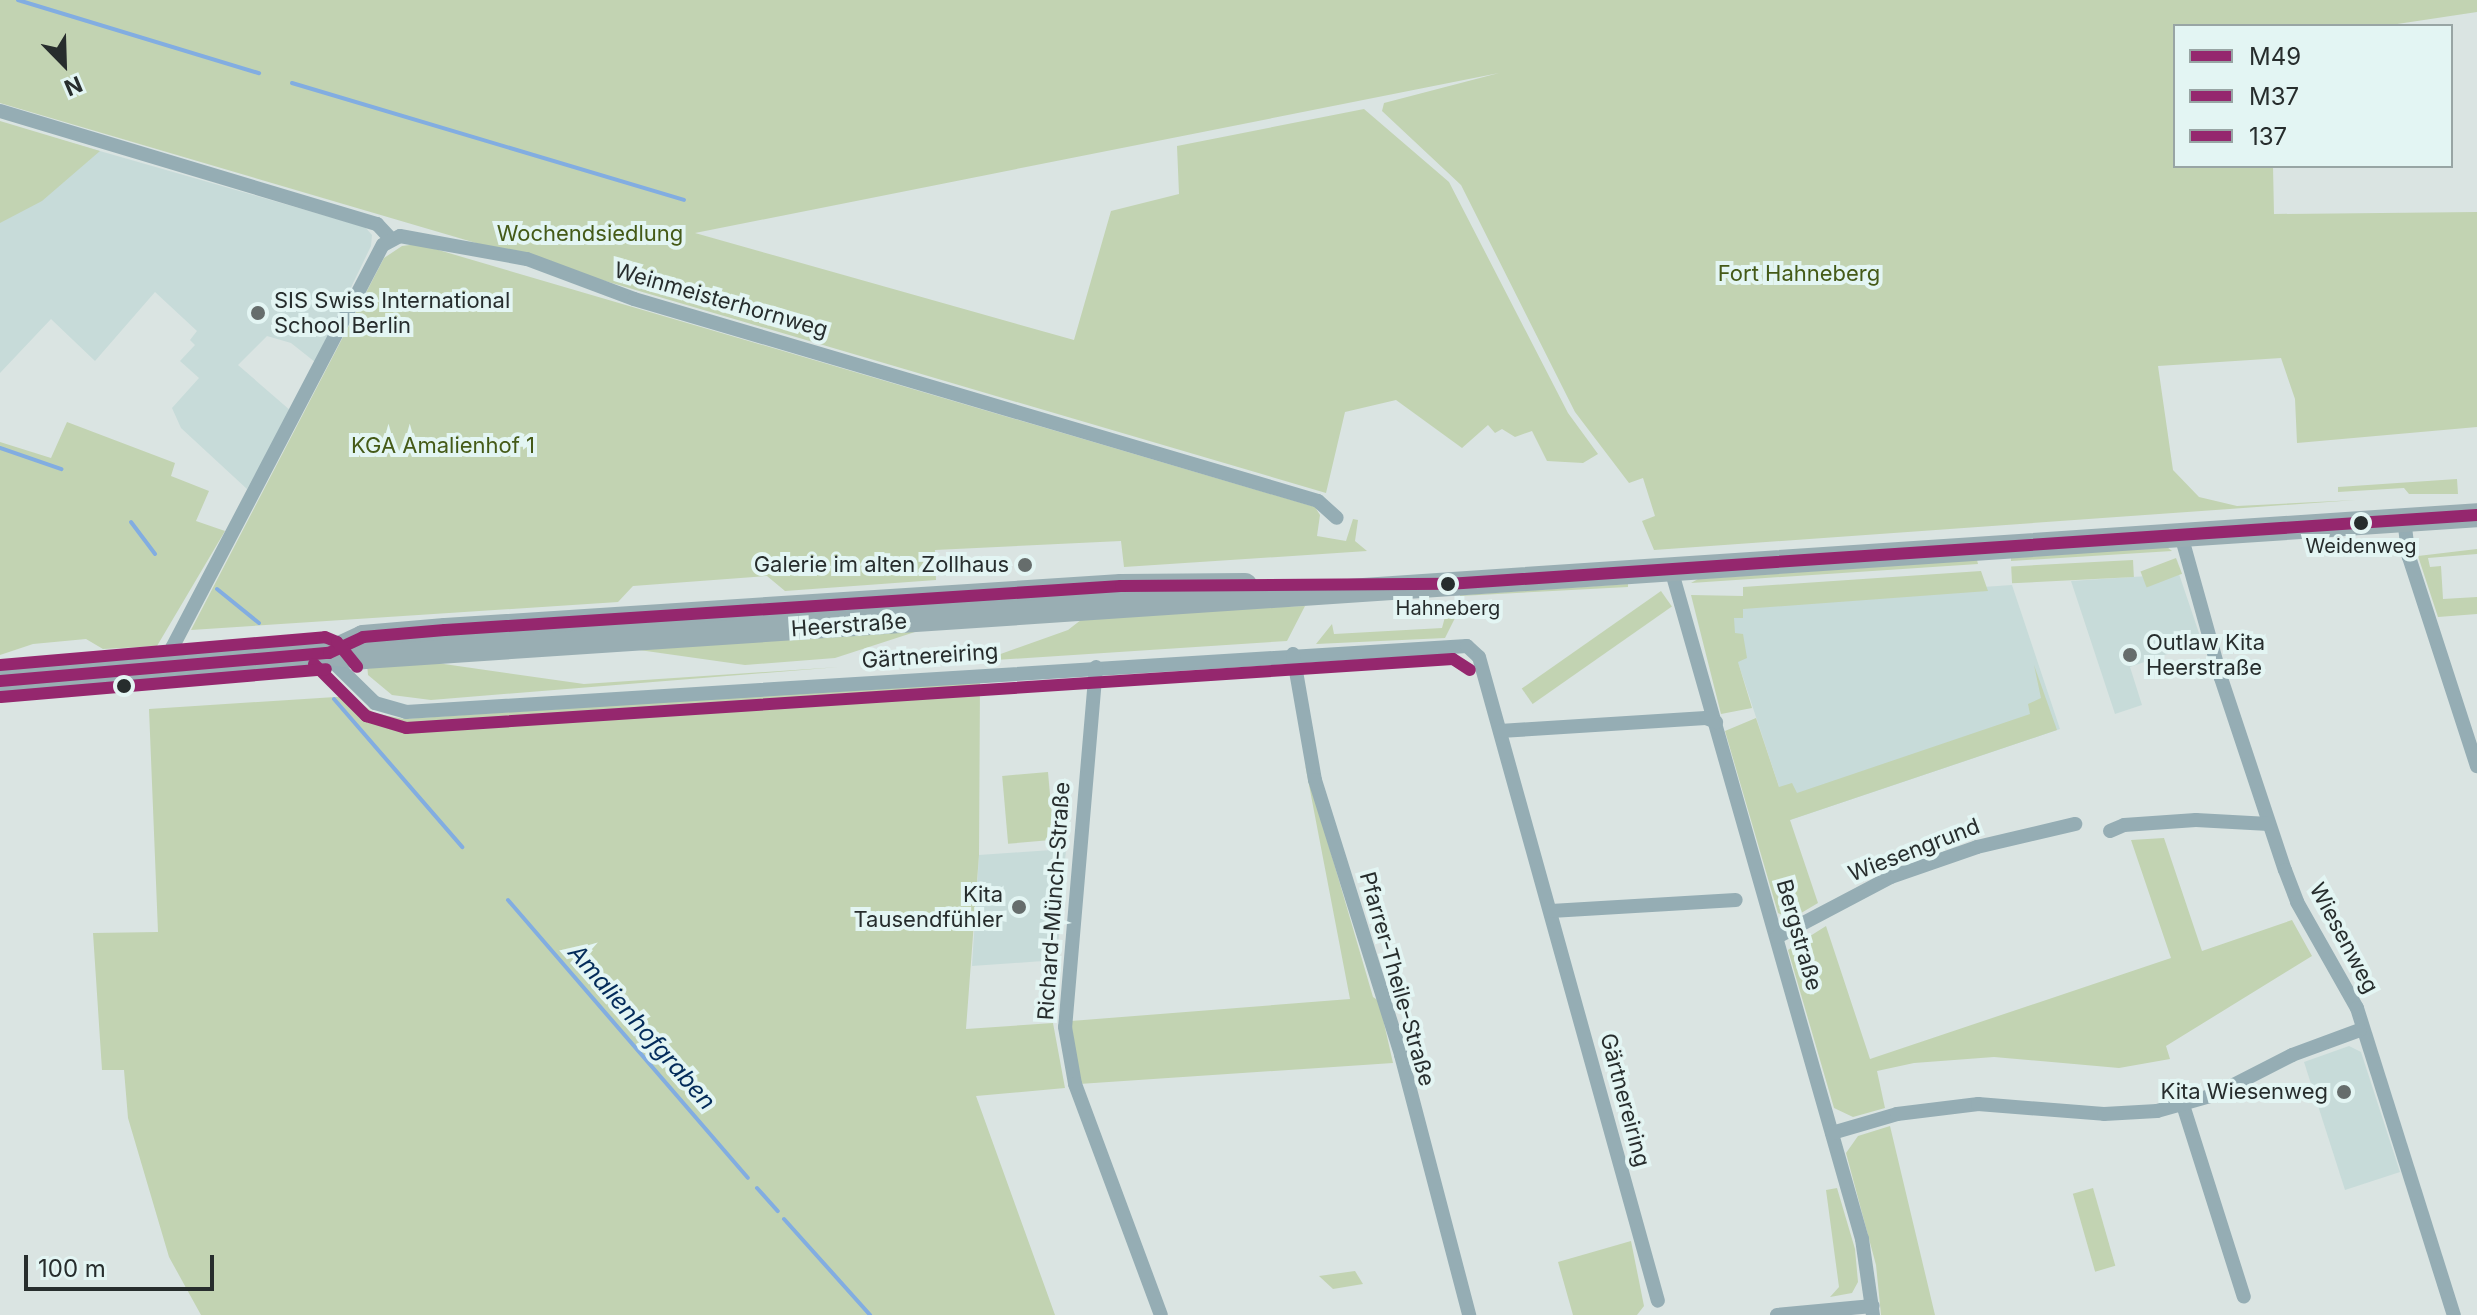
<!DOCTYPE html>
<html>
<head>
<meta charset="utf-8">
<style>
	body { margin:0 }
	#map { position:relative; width:2477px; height:1315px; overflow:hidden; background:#dae4e2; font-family:Inter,sans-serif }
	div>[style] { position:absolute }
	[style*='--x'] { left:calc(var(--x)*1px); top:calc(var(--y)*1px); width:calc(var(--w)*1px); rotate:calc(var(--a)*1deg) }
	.built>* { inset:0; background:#c7dbd9 }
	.green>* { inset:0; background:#c2d3b2; transform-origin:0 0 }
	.stream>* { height:4px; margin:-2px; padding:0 2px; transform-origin:2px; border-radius:2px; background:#82ade1 }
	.minor>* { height:14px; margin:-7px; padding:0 7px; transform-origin:7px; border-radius:7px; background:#95adb4 }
	.primary>* { height:24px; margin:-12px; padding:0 12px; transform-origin:12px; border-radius:12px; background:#99aeb3 }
	.bus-1>* { height:12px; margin:-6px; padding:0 6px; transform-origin:6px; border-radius:6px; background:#95276e }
	.bus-2>* { height:12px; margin:-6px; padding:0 6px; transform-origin:6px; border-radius:6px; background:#95276e }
	.bus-3>* { height:12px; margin:-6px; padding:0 6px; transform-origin:6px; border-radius:6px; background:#95276e }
	.dots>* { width:22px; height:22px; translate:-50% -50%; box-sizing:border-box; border:4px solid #e3f5f3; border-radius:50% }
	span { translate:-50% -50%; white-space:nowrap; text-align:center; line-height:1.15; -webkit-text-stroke:8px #e3f5f3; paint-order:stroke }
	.bus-label { font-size:20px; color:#272d2d }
	.park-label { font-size:22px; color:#455a18 }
	.poi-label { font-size:22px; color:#272d2d }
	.left { translate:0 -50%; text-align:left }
	.right { translate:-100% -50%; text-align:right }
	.street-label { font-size:22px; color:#272d2d }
	.water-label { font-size:24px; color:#032b5a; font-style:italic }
	.legend { position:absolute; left:2173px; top:24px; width:280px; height:144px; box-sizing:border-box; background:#e3f5f3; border:2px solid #98a5a4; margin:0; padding:10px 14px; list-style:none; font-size:24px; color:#272d2d }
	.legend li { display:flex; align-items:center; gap:16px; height:40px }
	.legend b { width:40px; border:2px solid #98a5a4 }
	.north { position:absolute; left:24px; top:24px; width:80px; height:80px; -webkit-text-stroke:6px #e3f5f3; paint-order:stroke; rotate:157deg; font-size:22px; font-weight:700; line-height:32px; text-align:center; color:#272d2d }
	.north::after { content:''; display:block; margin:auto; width:28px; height:36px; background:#272d2d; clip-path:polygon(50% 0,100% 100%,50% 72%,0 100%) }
	.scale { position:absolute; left:24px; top:1255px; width:190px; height:36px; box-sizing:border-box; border:4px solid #272d2d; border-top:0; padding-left:10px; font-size:24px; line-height:28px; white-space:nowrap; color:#272d2d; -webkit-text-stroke:6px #e3f5f3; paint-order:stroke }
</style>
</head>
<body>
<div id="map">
	<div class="built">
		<div style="clip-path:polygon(44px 135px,365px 227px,372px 235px,371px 246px,315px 362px,291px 343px,267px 336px,238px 365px,291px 411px,247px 489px,181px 428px,172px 408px,199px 378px,180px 361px,195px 345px,190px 340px,197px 331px,155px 292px,95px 361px,51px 319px,0 373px,0 190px)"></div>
		<div style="clip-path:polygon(2179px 574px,2202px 642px,2130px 667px,2142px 705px,2115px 714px,2071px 581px)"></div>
		<div style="clip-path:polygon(2012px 585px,2060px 729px,1790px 820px,1719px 605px)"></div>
		<div style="clip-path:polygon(1066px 849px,1057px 960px,972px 966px,979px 855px)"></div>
		<div style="clip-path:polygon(2349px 1046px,2361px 1052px,2400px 1172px,2345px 1190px,2304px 1062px)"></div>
	</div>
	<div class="green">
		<div style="clip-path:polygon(0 0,2477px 0,2477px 12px,2384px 26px,2175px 26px,2175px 166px,2273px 166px,2274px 214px,2477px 212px,2477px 427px,2297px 443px,2295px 399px,2281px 358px,2158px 366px,2173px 470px,2199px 497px,2237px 506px,2356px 500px,1654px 550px,1642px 521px,1655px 516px,1643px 478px,1629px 483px,1575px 412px,1461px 185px,1382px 111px,1384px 103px,1499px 73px,695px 233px,1074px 340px,1111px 211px,1179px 194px,1177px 146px,1364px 109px,1449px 182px,1568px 413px,1598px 454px,1583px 463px,1547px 461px,1532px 431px,1515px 437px,1502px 429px,1495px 433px,1488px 425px,1462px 448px,1396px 400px,1345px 412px,1326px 493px,0 103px)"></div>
		<div style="clip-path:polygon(0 121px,100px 151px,42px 201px,0 223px)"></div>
		<div style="clip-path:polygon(418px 244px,1315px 507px,1320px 515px,1317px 536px,1346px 541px,1353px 519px,1358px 520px,1355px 541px,1367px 551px,1124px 567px,1121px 541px,935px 550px,936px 580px,785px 591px,767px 576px,633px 586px,618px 602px,191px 630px,384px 258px,402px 246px)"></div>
		<div style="clip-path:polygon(67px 422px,175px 463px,171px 476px,209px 491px,196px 521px,225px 531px,157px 646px,103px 649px,86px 639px,33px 644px,0 655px,0 442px,51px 458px)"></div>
		<div style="clip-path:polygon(2457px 479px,2458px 494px,2409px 494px,2404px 488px,2338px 492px,2338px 487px)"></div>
		<div style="clip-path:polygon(2167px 547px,2172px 551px,2011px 561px,2011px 558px)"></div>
		<div style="clip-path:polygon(2477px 549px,2477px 554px,2428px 558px,2430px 567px,2441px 566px,2443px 599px,2477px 597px,2477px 614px,2438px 617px,2418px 556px)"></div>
		<div style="left:2176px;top:558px;width:17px;height:38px;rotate:69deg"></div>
		<div style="clip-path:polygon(1977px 560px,1978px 564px,1691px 583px,1698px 579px)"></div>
		<div style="left:2133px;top:560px;width:17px;height:122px;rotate:87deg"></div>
		<div style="clip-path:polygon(1981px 571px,1988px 591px,1743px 609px,1743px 618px,1734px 618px,1735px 633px,1743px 634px,1747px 658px,1738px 662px,1752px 708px,1721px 714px,1691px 595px,1743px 596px,1743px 587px)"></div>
		<div style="clip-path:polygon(1628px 584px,1628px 587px,1460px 596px,1460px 595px)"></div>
		<div style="left:1661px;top:591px;width:19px;height:170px;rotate:55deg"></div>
		<div style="clip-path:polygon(1305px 606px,1287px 641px,859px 669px,995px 656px,1068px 630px,1086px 616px)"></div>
		<div style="clip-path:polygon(1445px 617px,1455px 618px,1445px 638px,1316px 644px,1332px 624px,1334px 634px,1442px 628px)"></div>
		<div style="clip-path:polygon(918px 631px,835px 658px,745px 665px,632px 649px)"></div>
		<div style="clip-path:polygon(430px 662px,584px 684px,839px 667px,431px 700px,392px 695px,368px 675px,367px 664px)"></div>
		<div style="clip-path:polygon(2034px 665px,2057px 730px,1790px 820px,1818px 903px,1791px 919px,1778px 913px,1725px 731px,1756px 718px,1779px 787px,1792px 783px,1797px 793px,2030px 714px,2028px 704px,2041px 698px)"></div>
		<div style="clip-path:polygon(310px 668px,310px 672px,271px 677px,97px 686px)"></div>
		<div style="clip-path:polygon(980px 681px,979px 855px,966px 1029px,1053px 1023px,1065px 1088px,976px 1096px,1055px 1315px,201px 1315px,169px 1257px,128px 1118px,124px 1070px,102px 1070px,93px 933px,158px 932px,149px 709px,351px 696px,374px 713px,404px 719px)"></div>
		<div style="clip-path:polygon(1305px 764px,1373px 997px,1379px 1001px,1393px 1063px,1079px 1084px,1071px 1021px,1350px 999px)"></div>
		<div style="left:1048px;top:772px;width:68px;height:46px;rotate:85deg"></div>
		<div style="clip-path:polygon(2164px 838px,2202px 951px,2292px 920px,2312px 956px,2166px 1046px,2170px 1059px,2119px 1068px,1994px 1057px,1914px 1063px,1877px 1071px,1885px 1108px,1853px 1117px,1834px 1108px,1788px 950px,1826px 926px,1870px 1059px,2171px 958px,2131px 840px)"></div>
		<div style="clip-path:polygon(1890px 1126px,1935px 1315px,1881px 1315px,1876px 1265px,1846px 1153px,1858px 1136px)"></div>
		<div style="clip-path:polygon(1837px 1188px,1855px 1249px,1858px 1282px,1852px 1293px,1830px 1297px,1839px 1287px,1826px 1190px)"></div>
		<div style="left:2093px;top:1188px;width:81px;height:21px;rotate:74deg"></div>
		<div style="clip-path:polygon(1631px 1241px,1644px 1306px,1637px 1315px,1573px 1315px,1558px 1262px)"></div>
		<div style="clip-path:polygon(1355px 1271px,1363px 1284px,1333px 1289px,1319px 1276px)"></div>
	</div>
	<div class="stream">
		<div style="--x:18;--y:0;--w:252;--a:16.9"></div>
		<div style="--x:292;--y:83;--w:409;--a:16.6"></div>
		<div style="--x:0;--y:448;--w:65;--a:19"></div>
		<div style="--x:131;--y:522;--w:40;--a:53"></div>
		<div style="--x:217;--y:589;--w:54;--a:39"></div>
		<div style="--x:334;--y:699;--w:196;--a:49.1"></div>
		<div style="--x:508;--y:900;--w:367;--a:49.2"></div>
		<div style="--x:757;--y:1188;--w:31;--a:48"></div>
		<div style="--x:784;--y:1219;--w:129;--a:48.1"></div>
	</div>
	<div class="minor">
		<div style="--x:0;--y:111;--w:394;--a:16.7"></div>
		<div style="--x:377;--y:224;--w:21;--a:47"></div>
		<div style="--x:2404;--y:519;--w:38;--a:83"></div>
		<div style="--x:2409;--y:557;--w:220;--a:72"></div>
		<div style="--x:2181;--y:535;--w:148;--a:74.4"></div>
		<div style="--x:2221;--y:678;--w:202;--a:71.6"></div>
		<div style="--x:2285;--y:870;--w:34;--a:69"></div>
		<div style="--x:2297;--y:902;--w:122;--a:60.5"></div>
		<div style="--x:2357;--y:1008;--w:322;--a:72.5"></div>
		<div style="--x:1671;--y:569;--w:697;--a:74.09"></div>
		<div style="--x:1862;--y:1239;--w:77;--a:81.8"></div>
		<div style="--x:325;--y:654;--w:70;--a:44.4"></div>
		<div style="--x:375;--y:703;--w:32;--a:16"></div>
		<div style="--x:406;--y:712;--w:1063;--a:-3.56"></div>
		<div style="--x:1467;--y:646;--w:16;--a:43"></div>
		<div style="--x:1479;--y:657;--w:668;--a:74.47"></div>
		<div style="--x:1293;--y:654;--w:128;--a:80.1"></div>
		<div style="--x:1315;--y:780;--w:288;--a:72.6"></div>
		<div style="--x:1401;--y:1055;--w:269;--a:75.3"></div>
		<div style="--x:172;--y:665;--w:17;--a:-90"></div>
		<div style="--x:172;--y:648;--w:455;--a:-62.4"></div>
		<div style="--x:383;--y:245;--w:19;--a:-28"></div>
		<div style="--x:400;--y:236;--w:129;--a:10.3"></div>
		<div style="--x:527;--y:259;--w:114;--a:20.5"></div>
		<div style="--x:634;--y:299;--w:713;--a:16.45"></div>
		<div style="--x:1318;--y:501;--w:25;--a:42"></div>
		<div style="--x:1096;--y:667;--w:361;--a:94.9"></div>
		<div style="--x:1065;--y:1027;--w:58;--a:80"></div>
		<div style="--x:1075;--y:1084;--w:246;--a:69.6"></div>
		<div style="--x:1500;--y:731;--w:206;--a:-3.6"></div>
		<div style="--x:1706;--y:718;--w:11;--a:22"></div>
		<div style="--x:2110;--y:831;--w:15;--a:-23"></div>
		<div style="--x:2124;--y:825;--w:72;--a:-4"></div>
		<div style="--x:2196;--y:820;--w:73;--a:3.1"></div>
		<div style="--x:1551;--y:911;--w:185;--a:-3.4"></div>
		<div style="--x:1777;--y:937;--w:129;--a:-27.8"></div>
		<div style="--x:1891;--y:877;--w:91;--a:-19.2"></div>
		<div style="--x:1977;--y:847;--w:101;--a:-13.2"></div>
		<div style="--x:2183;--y:1105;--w:201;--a:72.4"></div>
		<div style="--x:1832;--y:1133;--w:68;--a:-16.3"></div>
		<div style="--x:1897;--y:1114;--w:82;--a:-7"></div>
		<div style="--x:1978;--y:1104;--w:126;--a:4.5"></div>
		<div style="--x:2104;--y:1114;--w:53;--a:-3.2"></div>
		<div style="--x:2157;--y:1111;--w:59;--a:-15.7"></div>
		<div style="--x:2214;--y:1095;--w:88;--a:-27.1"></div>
		<div style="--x:2292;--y:1055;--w:72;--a:-20.2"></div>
		<div style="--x:1777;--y:1315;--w:96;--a:-5.4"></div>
	</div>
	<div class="primary">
		<div style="--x:329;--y:653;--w:38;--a:-25"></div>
		<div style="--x:363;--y:637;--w:82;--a:-4.9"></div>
		<div style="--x:445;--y:630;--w:677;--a:-3.72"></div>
		<div style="--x:1121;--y:586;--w:124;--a:-0.5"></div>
		<div style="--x:0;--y:681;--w:330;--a:-4.9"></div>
		<div style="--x:329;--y:653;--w:35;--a:7"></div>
		<div style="--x:364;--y:657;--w:2118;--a:-3.84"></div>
	</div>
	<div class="bus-1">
		<div style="--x:0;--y:681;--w:330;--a:-4.9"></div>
		<div style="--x:329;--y:653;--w:38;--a:-25"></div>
		<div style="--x:363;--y:637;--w:82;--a:-4.9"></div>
		<div style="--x:445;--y:630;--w:677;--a:-3.72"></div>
		<div style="--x:1121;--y:586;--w:327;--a:-0.4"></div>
		<div style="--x:1448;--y:584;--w:1031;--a:-3.84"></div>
	</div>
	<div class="bus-2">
		<div style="--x:314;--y:664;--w:74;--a:45"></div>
		<div style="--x:366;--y:716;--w:42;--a:16.7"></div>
		<div style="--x:406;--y:728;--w:1049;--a:-3.77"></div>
		<div style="--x:1453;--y:659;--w:20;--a:33"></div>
		<div style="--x:1;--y:697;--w:326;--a:-4.9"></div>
	</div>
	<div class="bus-3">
		<div style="--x:0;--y:665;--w:326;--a:-4.9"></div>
		<div style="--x:325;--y:637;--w:13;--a:23"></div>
		<div style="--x:337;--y:642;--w:32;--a:51"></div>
	</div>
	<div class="dots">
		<div style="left:258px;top:313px;background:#666d6c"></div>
		<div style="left:2361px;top:523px;background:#272d2d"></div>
		<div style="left:1025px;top:565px;background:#666d6c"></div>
		<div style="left:1448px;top:584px;background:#272d2d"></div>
		<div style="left:2130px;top:655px;background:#666d6c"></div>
		<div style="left:124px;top:686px;background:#272d2d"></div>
		<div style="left:1019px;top:907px;background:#666d6c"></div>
		<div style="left:2344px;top:1092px;background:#666d6c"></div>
	</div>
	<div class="bus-label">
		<span style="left:2361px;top:546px">Weidenweg</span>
		<span style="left:1448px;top:608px">Hahneberg</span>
	</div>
	<div class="park-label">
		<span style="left:590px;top:234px">Wochendsiedlung</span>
		<span style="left:1799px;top:274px">Fort Hahneberg</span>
		<span style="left:443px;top:446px">KGA Amalienhof 1</span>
	</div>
	<div class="poi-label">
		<span class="left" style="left:274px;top:313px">SIS Swiss International<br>School Berlin</span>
		<span class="right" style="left:1009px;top:565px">Galerie im alten Zollhaus</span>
		<span class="left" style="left:2146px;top:655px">Outlaw Kita<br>Heerstraße</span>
		<span class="right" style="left:1003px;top:907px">Kita<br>Tausendfühler</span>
		<span class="right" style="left:2328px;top:1092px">Kita Wiesenweg</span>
	</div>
	<div class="street-label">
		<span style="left:721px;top:300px;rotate:16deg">Weinmeisterhornweg</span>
		<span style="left:849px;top:625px;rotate:-4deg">Heerstraße</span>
		<span style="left:930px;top:656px;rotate:-4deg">Gärtnereiring</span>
		<span style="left:1914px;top:850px;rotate:-21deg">Wiesengrund</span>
		<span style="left:1054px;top:901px;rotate:-86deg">Richard-Münch-Straße</span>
		<span style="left:1799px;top:935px;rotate:74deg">Bergstraße</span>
		<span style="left:2344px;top:938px;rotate:62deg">Wiesenweg</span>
		<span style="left:1397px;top:979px;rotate:74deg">Pfarrer-Theile-Straße</span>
		<span style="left:1625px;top:1100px;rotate:75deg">Gärtnereiring</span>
	</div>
	<div class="water-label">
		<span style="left:642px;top:1027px;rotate:49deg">Amalienhofgraben</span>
	</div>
	<ul class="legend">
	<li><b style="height:10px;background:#95276e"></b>M49</li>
	<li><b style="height:10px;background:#95276e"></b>M37</li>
	<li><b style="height:10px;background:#95276e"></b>137</li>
	</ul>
	<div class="north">N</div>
	<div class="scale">100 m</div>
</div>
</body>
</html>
